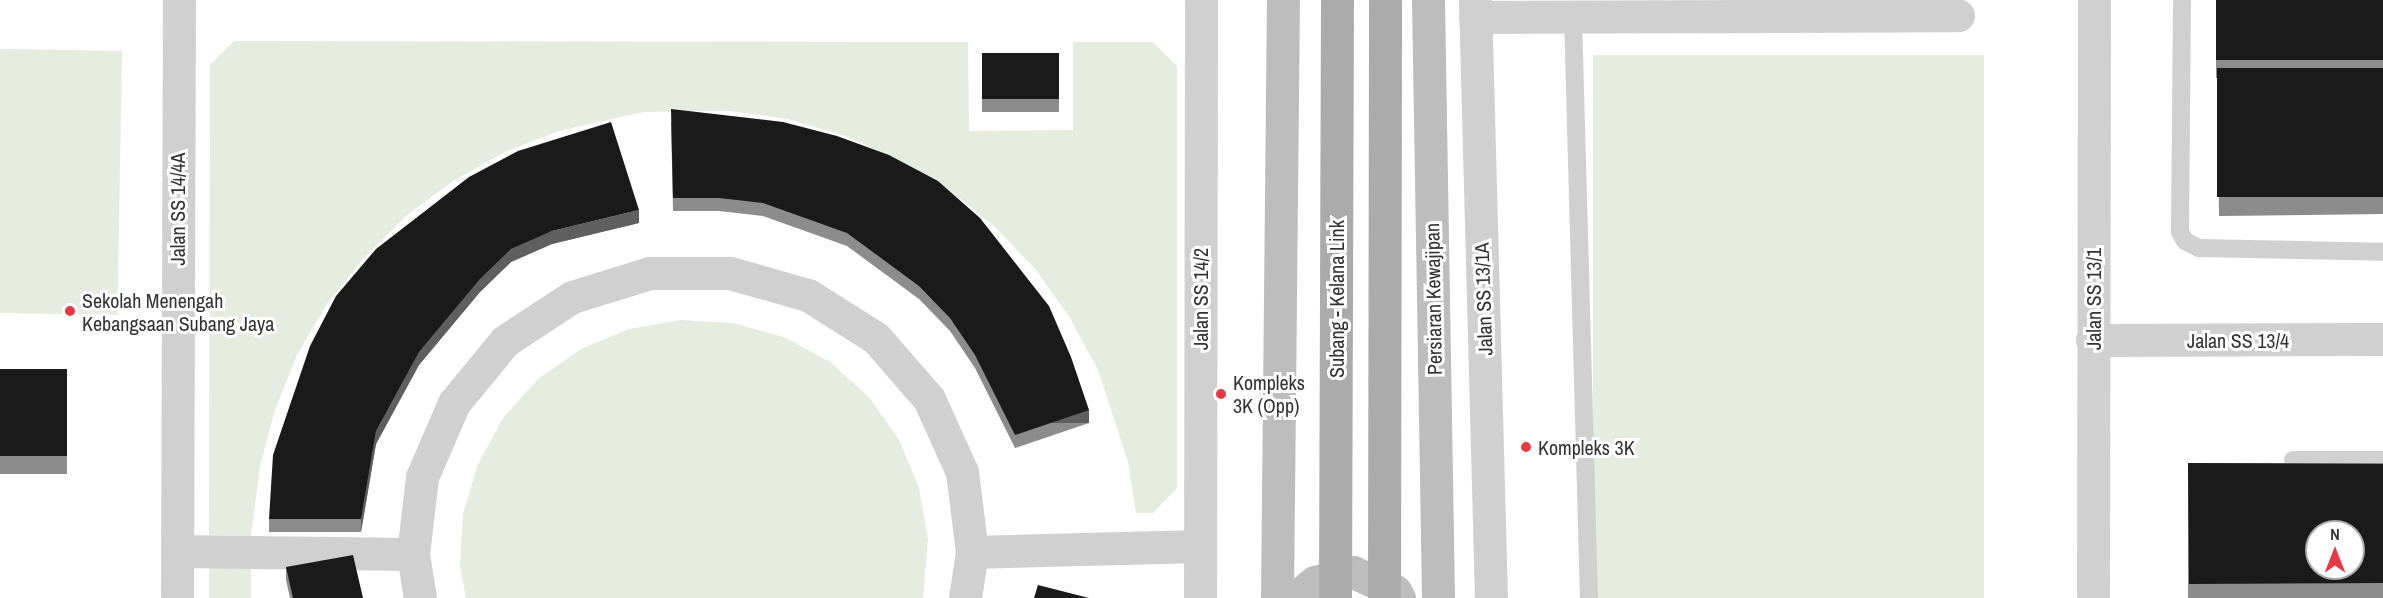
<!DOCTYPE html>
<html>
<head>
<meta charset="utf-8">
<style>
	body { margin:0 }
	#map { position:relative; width:2383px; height:598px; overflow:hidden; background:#fff; font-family:"Archivo Narrow",sans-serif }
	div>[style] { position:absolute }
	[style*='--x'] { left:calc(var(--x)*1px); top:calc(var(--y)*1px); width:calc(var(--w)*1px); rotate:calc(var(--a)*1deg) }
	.green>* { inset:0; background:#e6ecdf; transform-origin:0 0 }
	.service>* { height:18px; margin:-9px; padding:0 9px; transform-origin:9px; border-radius:9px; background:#d0d0d0 }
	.minor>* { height:33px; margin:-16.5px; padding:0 16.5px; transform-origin:16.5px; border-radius:16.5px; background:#d0d0d0 }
	.secondary>* { height:33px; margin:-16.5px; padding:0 16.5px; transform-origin:16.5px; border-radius:16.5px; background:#bdbdbd }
	.primary-bridge>* { height:33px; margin:-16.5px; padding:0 16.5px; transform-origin:16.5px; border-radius:16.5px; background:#ababab }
	.wall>* { inset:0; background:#8c8c8c; transform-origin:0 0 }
	.shaded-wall>* { inset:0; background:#5f5f5f; transform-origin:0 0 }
	.building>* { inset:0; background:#1a1a1a; transform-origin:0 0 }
	.dots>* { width:16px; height:16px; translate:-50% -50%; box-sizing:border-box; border:3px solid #fff; border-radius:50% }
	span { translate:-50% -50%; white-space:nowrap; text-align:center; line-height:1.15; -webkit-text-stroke:6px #fff; paint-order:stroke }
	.street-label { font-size:20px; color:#333 }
	.poi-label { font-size:20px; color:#333 }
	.left { translate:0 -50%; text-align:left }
	.north { position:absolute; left:2305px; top:520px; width:60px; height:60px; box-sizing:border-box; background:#fff; border:2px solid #adadad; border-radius:50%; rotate:0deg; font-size:16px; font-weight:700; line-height:24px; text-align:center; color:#333 }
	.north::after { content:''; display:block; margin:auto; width:21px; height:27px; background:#e63946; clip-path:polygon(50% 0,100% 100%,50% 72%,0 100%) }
</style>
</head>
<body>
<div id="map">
	<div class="green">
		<div style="clip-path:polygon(234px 41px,968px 42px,969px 131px,1073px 130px,1073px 42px,1153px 42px,1177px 66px,1177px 488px,1153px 513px,1136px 513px,1128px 462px,1098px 370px,1070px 318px,1036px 270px,995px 227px,949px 190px,899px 160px,845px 136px,788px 119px,729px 111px,643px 112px,559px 131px,505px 152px,453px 181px,406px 216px,364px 258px,327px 304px,297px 355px,275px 410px,260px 466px,251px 536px,209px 535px,210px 65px)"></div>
		<div style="left:122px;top:51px;width:264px;height:122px;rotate:91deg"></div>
		<div style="left:1593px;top:55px;width:391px;height:543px"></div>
		<div style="clip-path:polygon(681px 320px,733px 323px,784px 337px,830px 362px,869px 397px,899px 440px,919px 488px,928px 539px,923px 598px,466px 598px,460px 566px,463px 514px,478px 464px,503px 418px,538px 379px,581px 349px,629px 329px)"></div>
		<div style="left:209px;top:568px;width:42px;height:30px"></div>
	</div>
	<div class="service">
		<div style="--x:2182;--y:0;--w:232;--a:90.5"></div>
		<div style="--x:2180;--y:232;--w:10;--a:61"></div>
		<div style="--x:2185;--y:241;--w:16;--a:27"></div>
		<div style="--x:2199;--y:248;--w:184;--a:1.2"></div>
		<div style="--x:1573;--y:16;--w:582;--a:88.43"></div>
		<div style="--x:2293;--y:460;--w:90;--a:0"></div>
	</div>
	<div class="minor">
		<div style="--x:1475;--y:0;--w:598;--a:88.47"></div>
		<div style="--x:1475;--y:17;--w:483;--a:-0.2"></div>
		<div style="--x:2092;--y:340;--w:291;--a:-0.2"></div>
		<div style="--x:177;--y:551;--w:236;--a:0.7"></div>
		<div style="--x:972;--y:552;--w:228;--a:-1.5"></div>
		<div style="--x:177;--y:598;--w:598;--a:-89.81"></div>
		<div style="--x:420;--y:598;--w:45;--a:-99"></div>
		<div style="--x:413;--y:554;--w:78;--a:-83.3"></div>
		<div style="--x:422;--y:477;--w:81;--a:-66.6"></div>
		<div style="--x:454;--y:403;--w:80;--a:-50.6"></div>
		<div style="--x:505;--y:341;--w:80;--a:-33.3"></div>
		<div style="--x:572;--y:297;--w:82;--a:-17.1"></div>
		<div style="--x:650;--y:273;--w:80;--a:0"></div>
		<div style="--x:730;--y:273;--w:81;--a:15.8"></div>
		<div style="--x:808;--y:295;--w:80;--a:32.3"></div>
		<div style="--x:876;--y:338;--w:81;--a:49"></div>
		<div style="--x:929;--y:399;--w:80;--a:65.7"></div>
		<div style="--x:962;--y:472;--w:81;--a:82.9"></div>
		<div style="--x:972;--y:552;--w:47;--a:98.7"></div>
		<div style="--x:1200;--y:598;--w:598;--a:-89.9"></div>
		<div style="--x:2093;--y:598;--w:598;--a:-89.9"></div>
	</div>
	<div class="secondary">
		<div style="--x:1428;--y:0;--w:598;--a:89.04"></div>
		<div style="--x:1277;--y:598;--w:598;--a:-89.43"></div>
		<div style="--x:1295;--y:598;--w:26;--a:-39"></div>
		<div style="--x:1315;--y:582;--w:39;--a:-15"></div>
		<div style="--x:1353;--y:572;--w:46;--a:24.3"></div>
		<div style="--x:1395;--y:591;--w:8;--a:60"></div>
	</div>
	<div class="primary-bridge">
		<div style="--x:1335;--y:598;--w:598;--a:-89.81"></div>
		<div style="--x:1384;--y:598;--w:598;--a:-89.9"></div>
	</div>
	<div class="wall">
		<div style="clip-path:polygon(2216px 0,2383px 0,2383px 214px,2219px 216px,2217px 78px,2216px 78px)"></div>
		<div style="left:982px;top:53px;width:77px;height:59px"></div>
		<div style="clip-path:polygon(671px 122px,783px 122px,1089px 423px,1015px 448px,975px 368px,950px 331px,919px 299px,847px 246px,763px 216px,719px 211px,673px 211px)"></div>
		<div style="clip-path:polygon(639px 223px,552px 244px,511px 262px,480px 292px,419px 365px,376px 444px,361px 532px,269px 532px,269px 519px,376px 249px)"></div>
		<div style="left:0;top:369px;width:67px;height:105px"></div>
		<div style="left:2188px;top:463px;width:195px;height:135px"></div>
		<div style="clip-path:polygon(286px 567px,363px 598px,290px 598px,286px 580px)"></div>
	</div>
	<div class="shaded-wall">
		<div style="clip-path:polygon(639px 210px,639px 223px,552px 244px,511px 262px,480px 292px,419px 365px,376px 444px,361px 532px,361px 519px,376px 431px,419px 352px,480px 279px,511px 249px,552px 231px)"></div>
		<div style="left:1089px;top:410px;width:13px;height:78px;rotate:90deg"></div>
	</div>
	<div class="building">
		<div style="left:2216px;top:0;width:167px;height:60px"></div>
		<div style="left:982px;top:53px;width:77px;height:46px"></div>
		<div style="left:2383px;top:68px;width:129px;height:166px;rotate:90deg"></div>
		<div style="clip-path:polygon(671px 109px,783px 122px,837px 136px,889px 155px,938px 181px,980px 218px,1049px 306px,1071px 357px,1089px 410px,1015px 435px,975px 355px,950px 318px,919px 286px,847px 233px,763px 203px,719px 198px,673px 198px)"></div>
		<div style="clip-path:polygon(611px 122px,639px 210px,552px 231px,511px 249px,480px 279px,419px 352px,376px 431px,361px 519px,269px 519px,273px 455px,310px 346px,336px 296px,376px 249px,469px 177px,518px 151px)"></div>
		<div style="left:0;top:369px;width:67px;height:87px"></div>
		<div style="clip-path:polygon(evenodd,2188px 463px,2383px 464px,2383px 583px,2189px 584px,2188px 463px,2317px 532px,2353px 532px,2353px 568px,2317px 568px,2317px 532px)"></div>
		<div style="clip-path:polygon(353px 555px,363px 598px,293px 598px,286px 567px)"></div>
		<div style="clip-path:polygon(1038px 585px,1089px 598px,1034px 598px)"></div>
	</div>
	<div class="dots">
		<div style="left:70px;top:311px;background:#e63946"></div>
		<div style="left:1221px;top:394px;background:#e63946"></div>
		<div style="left:1526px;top:447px;background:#e63946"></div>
	</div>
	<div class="street-label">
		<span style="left:177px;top:209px;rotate:-90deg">Jalan SS 14/4A</span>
		<span style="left:1200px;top:299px;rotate:-90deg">Jalan SS 14/2</span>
		<span style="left:1336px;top:299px;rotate:-90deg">Subang - Kelana Link</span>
		<span style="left:1433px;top:299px;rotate:-91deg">Persiaran Kewajipan</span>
		<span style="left:1483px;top:299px;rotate:-92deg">Jalan SS 13/1A</span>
		<span style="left:2093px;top:299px;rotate:-90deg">Jalan SS 13/1</span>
		<span style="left:2238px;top:340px">Jalan SS 13/4</span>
	</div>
	<div class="poi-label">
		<span class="left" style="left:82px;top:312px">Sekolah Menengah<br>Kebangsaan Subang Jaya</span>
		<span class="left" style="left:1233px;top:394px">Kompleks<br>3K (Opp)</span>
		<span class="left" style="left:1538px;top:447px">Kompleks 3K</span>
	</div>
	<div class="north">N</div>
</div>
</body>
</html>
